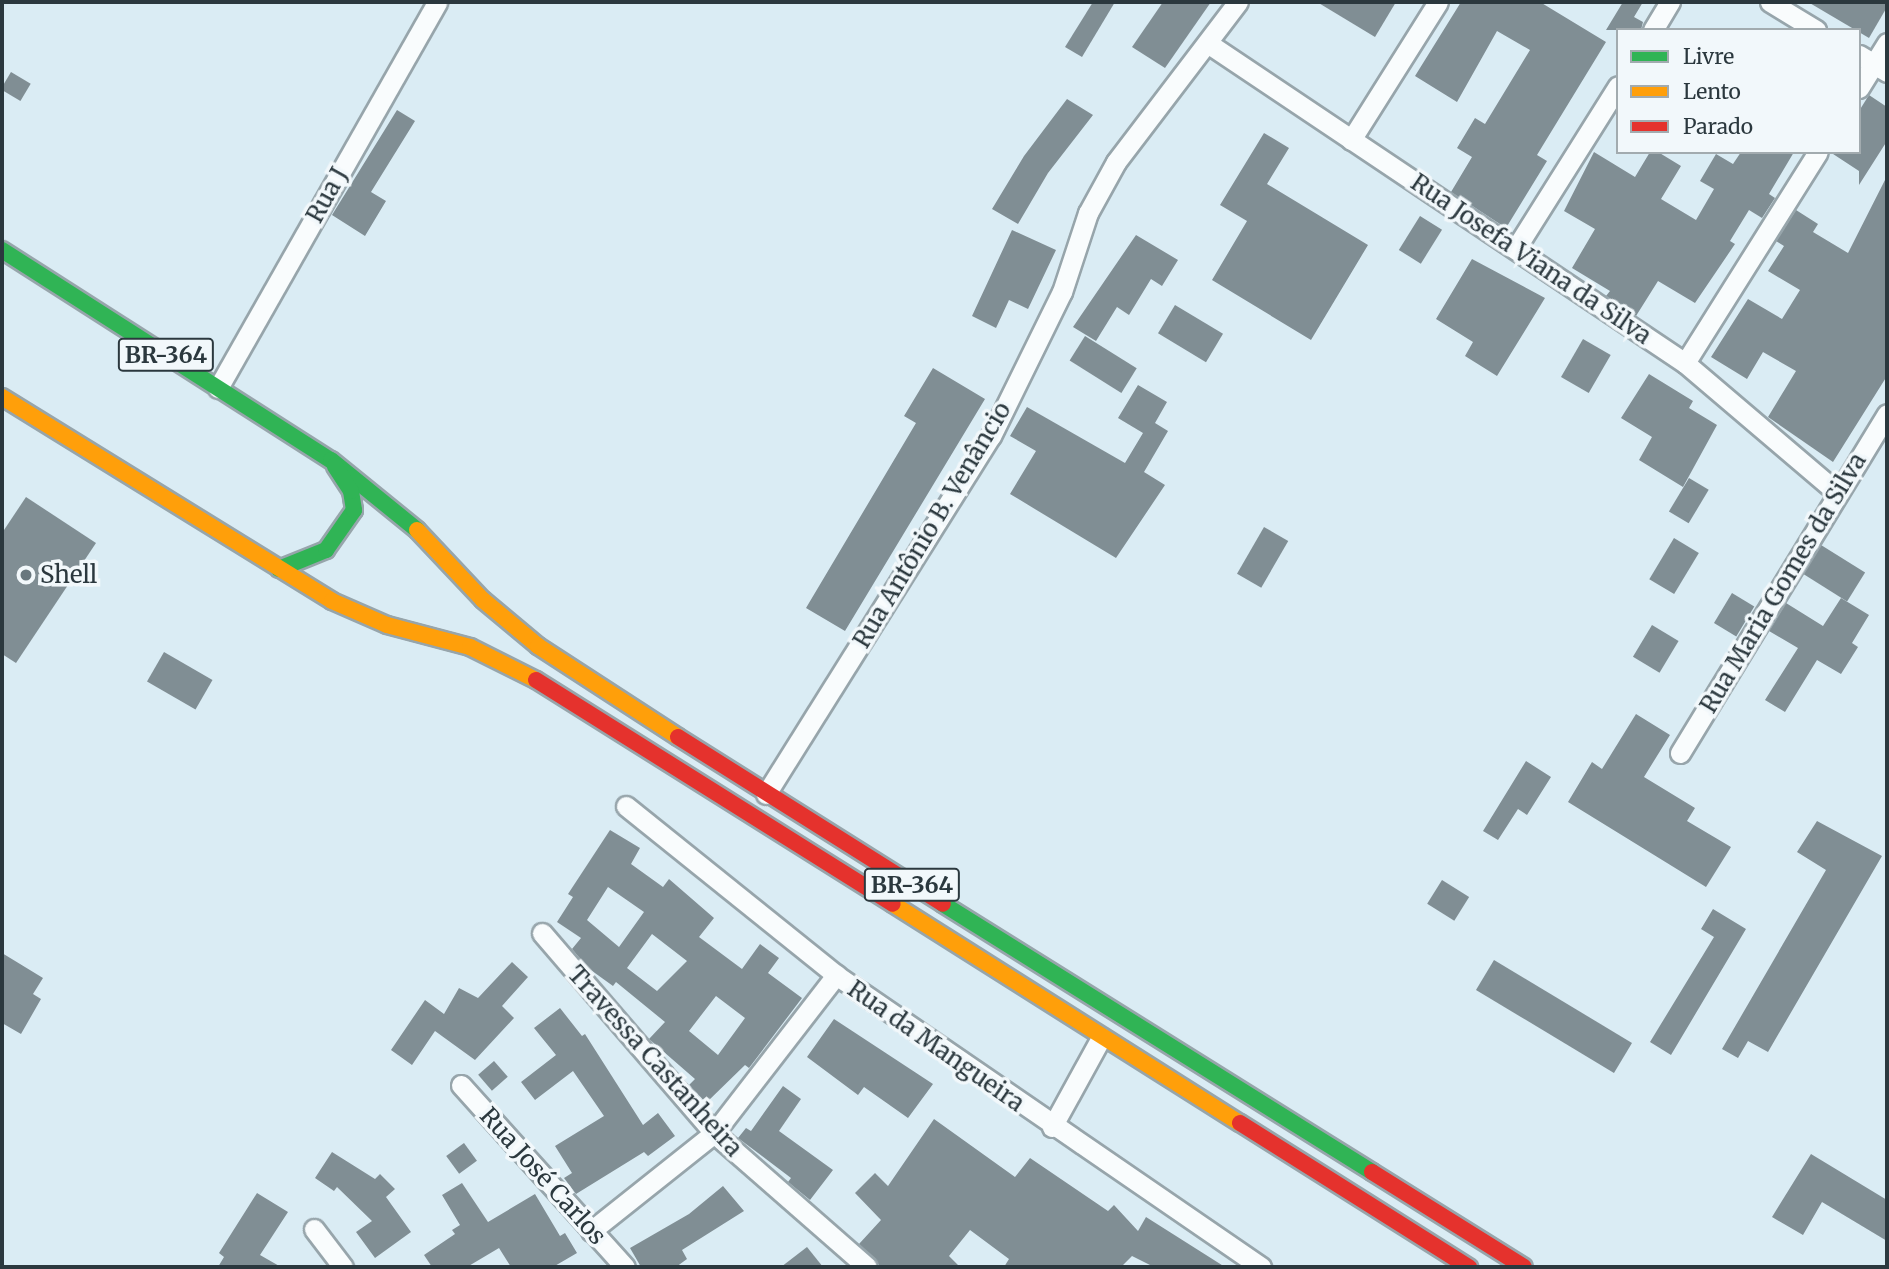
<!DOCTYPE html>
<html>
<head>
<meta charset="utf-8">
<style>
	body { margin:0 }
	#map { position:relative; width:1889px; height:1269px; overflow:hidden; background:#daecf4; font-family:Merriweather,serif }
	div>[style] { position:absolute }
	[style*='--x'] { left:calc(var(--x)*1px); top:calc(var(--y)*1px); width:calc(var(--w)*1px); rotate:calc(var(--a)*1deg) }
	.building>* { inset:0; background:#808e94; transform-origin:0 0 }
	.roads { filter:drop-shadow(2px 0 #97a5ab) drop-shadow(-2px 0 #97a5ab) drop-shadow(0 2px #97a5ab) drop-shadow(0 -2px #97a5ab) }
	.street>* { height:19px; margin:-9.5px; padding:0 9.5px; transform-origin:9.5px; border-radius:9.5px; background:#f9fcfd }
	.fast>* { height:16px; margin:-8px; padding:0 8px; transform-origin:8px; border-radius:8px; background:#30b455 }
	.slow>* { height:16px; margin:-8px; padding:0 8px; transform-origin:8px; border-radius:8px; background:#ff9f0a }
	.jam>* { height:16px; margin:-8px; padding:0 8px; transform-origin:8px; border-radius:8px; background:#e5322d }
	.dots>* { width:19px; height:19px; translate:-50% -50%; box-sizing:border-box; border:4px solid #f2f8fb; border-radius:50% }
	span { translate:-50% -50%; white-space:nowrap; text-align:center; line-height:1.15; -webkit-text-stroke:7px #f2f8fb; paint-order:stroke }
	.shield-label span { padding:2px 5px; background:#f2f8fb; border:2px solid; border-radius:5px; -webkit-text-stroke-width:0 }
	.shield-label { font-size:23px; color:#2b383e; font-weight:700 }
	.street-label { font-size:24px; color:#2b383e }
	.poi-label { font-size:24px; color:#2b383e }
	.left { translate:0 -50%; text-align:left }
	.frame { position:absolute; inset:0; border:4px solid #2b383e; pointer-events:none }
	.legend { position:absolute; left:1616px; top:28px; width:245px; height:126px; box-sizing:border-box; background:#f2f8fb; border:2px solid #a2abaf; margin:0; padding:9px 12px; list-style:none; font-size:21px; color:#2b383e }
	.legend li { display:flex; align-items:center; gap:14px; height:35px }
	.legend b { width:35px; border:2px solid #a2abaf }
</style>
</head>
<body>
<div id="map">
	<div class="building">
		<div style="clip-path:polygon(1093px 2px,1115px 2px,1082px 57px,1065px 47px)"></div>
		<div style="clip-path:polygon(1163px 2px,1211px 2px,1165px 68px,1132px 47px)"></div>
		<div style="clip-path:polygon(1317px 2px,1396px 2px,1375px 37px)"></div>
		<div style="clip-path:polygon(1461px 2px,1540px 2px,1606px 42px,1537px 155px,1547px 161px,1506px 228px,1451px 192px,1472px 157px,1457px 148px,1475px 118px,1485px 124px,1530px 50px,1497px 31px,1457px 102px,1415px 76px)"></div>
		<div style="clip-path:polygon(1623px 2px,1643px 2px,1634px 17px,1643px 22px,1641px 30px,1606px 30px)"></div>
		<div style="clip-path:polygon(1808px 2px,1887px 2px,1887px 7px,1869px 38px)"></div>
		<div style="left:11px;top:72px;width:23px;height:20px;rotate:31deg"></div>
		<div style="clip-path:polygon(1869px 95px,1887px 107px,1887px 141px,1859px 185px,1859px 171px,1830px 152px,1859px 152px,1859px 111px)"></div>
		<div style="clip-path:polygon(1067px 99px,1093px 115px,1048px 173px,1018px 224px,992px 209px,1024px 156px)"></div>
		<div style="clip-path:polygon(397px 110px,415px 121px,371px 192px,386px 201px,365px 236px,332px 215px)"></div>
		<div style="clip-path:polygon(1264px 133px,1289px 148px,1267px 184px,1368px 245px,1311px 340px,1212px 280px,1247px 221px,1220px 205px)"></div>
		<div style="clip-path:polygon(1594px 152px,1635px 177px,1650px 152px,1658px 152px,1681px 166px,1661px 199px,1696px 220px,1714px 189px,1700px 181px,1716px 154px,1733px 164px,1741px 152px,1794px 152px,1769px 194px,1775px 198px,1762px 218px,1749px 210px,1730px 241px,1735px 244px,1695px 303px,1658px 281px,1636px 316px,1606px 296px,1610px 291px,1572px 268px,1595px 229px,1564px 211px)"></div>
		<div style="clip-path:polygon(1887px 176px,1887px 376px,1833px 462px,1768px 417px,1796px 371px,1763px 352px,1747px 379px,1711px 357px,1748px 299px,1782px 319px,1800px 290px,1768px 271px,1784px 246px,1776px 241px,1796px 210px,1818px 224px,1813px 232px,1848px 253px)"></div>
		<div style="left:1420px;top:216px;width:26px;height:40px;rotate:32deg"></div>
		<div style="clip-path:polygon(1012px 230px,1056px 250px,1028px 309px,1009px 300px,996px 328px,972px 316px)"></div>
		<div style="clip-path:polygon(1136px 235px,1178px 260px,1162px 286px,1151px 279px,1129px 315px,1117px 307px,1096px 341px,1073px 327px)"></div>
		<div style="clip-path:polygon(1472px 259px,1545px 298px,1497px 376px,1465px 356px,1473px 342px,1436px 319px)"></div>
		<div style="left:1175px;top:305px;width:56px;height:33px;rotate:31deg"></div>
		<div style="left:1085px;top:336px;width:61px;height:29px;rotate:32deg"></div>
		<div style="left:1583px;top:339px;width:32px;height:44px;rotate:30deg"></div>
		<div style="clip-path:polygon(933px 368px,985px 399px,845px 631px,806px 608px,916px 423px,904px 416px)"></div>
		<div style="clip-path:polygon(1649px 374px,1693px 401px,1689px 408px,1717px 425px,1683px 487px,1639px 460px,1652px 437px,1621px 418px)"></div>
		<div style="clip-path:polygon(1138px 385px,1167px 402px,1155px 423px,1168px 431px,1144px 472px,1165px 485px,1116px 558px,1010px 494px,1036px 451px,1010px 436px,1027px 407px,1125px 463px,1143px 433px,1118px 418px)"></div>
		<div style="left:1689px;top:478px;width:23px;height:39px;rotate:31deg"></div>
		<div style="clip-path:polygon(26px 497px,96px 543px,16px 663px,2px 654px,2px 533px)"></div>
		<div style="left:1264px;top:527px;width:28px;height:54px;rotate:30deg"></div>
		<div style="left:1674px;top:538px;width:29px;height:48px;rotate:31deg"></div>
		<div style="left:1821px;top:545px;width:52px;height:34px;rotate:32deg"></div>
		<div style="left:1732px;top:593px;width:26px;height:35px;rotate:31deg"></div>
		<div style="clip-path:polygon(1841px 598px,1869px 615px,1852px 643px,1858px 647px,1841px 674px,1817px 660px,1785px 712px,1765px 700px,1798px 648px,1769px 631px,1786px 603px,1823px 626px)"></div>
		<div style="left:1652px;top:625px;width:31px;height:37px;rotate:31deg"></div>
		<div style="left:164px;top:652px;width:56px;height:34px;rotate:30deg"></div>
		<div style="clip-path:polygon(1636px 714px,1670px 735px,1644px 777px,1695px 808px,1687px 821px,1731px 847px,1706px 887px,1568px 802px,1592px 762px,1602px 769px)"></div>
		<div style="clip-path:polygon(1526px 761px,1551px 777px,1527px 815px,1518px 809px,1498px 840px,1483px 831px)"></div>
		<div style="clip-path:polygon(1817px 821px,1882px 856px,1768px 1052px,1748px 1041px,1738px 1058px,1722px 1049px,1826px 870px,1797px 852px)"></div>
		<div style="clip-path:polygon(evenodd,610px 830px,640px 848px,631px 864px,663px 887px,669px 879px,714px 918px,699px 937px,742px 969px,760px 944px,779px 958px,768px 973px,802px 998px,749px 1068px,745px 1065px,706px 1103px,689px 1085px,695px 1079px,649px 1039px,665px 1022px,616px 982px,613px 986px,588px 968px,572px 949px,581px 938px,557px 922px,573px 897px,568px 894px,610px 830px,608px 887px,644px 912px,619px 947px,587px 920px,608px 887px,610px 830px,652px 934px,687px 961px,657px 991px,627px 968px,652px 934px,610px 830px,716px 996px,745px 1018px,718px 1055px,689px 1031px,716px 996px)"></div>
		<div style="left:1442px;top:880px;width:32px;height:28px;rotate:32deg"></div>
		<div style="clip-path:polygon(1713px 909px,1746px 929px,1671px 1055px,1650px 1042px,1714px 937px,1701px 929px)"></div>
		<div style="clip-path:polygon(2px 953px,43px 978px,33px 994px,41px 999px,21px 1034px,2px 1023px)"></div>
		<div style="left:1494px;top:960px;width:161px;height:35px;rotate:31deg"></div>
		<div style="clip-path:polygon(512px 962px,528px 977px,502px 1006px,514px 1018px,475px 1060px,435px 1031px,412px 1065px,391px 1050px,425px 1000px,444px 1014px,459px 988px,478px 998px)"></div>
		<div style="clip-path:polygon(560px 1008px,582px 1036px,585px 1034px,643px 1125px,658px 1113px,675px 1136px,648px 1156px,644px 1152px,576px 1194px,564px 1178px,572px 1173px,555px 1146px,604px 1116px,573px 1071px,535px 1100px,521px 1082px,556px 1055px,534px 1028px)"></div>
		<div style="clip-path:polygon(834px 1019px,933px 1084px,908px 1118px,864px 1087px,858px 1095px,807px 1057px)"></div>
		<div style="left:494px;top:1061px;width:21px;height:21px;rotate:49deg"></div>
		<div style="clip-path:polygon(783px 1086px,801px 1099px,779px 1131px,833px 1170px,810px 1200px,788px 1182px,791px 1178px,738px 1138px,746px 1128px,751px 1131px)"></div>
		<div style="clip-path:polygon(934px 1119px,1015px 1177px,1030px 1158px,1108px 1211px,1114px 1205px,1138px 1231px,1146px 1217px,1225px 1267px,1154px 1267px,1132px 1256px,1121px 1267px,1004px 1267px,1009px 1259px,970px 1230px,949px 1256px,960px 1267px,881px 1267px,859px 1244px,881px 1220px,855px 1193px,875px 1173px,888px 1186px)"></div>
		<div style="left:464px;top:1143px;width:22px;height:22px;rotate:54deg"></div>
		<div style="clip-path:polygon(332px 1152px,375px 1179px,380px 1174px,395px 1189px,386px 1197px,411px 1232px,375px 1258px,356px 1232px,372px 1221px,337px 1187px,334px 1191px,315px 1178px)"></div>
		<div style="clip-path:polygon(1811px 1154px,1887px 1200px,1887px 1241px,1822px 1202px,1803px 1235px,1772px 1217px)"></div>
		<div style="clip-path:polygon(462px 1183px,488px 1222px,535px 1194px,560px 1236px,565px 1233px,577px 1253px,553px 1267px,511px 1267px,499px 1248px,467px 1267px,432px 1267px,424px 1255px,455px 1234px,452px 1230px,460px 1225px,442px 1195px)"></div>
		<div style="clip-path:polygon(723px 1186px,744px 1211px,682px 1250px,687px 1259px,676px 1267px,641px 1267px,630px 1248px,689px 1214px)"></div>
		<div style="clip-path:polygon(257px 1193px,288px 1212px,260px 1255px,281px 1267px,218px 1267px,224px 1257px,219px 1253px)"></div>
		<div style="clip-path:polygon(807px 1247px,823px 1267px,781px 1267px)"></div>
	</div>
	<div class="roads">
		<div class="street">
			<div style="--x:1770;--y:2;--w:54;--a:31.3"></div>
			<div style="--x:1653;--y:30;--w:33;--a:-59"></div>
			<div style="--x:1209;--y:44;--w:573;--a:33.83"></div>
			<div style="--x:1685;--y:363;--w:201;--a:40.4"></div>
			<div style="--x:1859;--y:55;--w:33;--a:31"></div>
			<div style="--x:1859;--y:88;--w:53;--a:-58.1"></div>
			<div style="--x:1351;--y:140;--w:163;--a:-57.8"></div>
			<div style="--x:1516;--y:248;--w:191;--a:-57.8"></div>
			<div style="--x:1685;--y:363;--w:249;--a:-57.8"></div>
			<div style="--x:218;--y:388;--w:444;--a:-60.4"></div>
			<div style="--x:1680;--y:753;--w:397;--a:-58.6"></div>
			<div style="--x:766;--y:794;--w:423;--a:-57.9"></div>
			<div style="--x:991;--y:436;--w:161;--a:-63.8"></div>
			<div style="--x:1062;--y:292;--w:83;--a:-71.8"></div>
			<div style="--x:1088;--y:213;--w:58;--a:-61.2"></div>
			<div style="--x:1116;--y:162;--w:201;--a:-52.7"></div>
			<div style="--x:626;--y:806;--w:270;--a:38.8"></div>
			<div style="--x:836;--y:975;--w:516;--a:34.49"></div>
			<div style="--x:542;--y:933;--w:264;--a:49.3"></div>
			<div style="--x:714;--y:1133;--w:203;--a:41.2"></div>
			<div style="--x:461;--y:1085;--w:245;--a:48"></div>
			<div style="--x:1052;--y:1127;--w:102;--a:-61.2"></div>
			<div style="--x:314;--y:1229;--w:48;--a:52.7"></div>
			<div style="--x:591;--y:1231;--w:157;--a:-38.5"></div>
			<div style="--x:714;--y:1133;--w:200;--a:-52.3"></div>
		</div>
		<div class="fast">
			<div style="--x:2;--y:250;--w:390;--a:32.6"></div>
			<div style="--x:331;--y:460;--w:111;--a:39.1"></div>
			<div style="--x:279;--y:569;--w:51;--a:-22"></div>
			<div style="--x:326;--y:550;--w:49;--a:-55"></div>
			<div style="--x:354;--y:510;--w:19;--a:-99"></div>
			<div style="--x:351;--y:491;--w:30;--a:-123"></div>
			<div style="--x:943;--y:904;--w:506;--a:31.99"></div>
		</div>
		<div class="slow">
			<div style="--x:2;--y:397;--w:388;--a:31.7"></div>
			<div style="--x:332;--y:601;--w:60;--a:23.6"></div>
			<div style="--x:387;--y:625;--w:86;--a:14.8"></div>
			<div style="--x:470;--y:647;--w:74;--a:26.6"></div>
			<div style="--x:417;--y:530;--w:96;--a:46.7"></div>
			<div style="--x:483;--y:600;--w:72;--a:39.9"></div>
			<div style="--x:538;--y:646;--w:167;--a:33"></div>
			<div style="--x:893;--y:904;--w:410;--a:32.3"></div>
		</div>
		<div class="jam">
			<div style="--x:536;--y:680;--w:421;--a:32.1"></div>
			<div style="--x:678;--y:737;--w:313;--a:32.2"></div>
			<div style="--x:1240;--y:1123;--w:271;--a:32.2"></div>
			<div style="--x:1372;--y:1172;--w:179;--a:32"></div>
		</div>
	</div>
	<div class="dots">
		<div style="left:26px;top:575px;background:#68777e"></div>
	</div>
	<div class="shield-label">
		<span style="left:166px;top:355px">BR-364</span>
		<span style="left:912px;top:885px">BR-364</span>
	</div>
	<div class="street-label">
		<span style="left:327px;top:195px;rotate:-61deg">Rua J</span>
		<span style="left:1531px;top:259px;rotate:34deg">Rua Josefa Viana da Silva</span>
		<span style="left:932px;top:525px;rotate:-59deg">Rua Antônio B. Venâncio</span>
		<span style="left:1783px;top:583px;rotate:-59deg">Rua Maria Gomes da Silva</span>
		<span style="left:936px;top:1046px;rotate:35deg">Rua da Mangueira</span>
		<span style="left:655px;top:1061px;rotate:48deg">Travessa Castanheira</span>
		<span style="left:543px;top:1176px;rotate:48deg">Rua José Carlos</span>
	</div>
	<div class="poi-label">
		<span class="left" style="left:40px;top:575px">Shell</span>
	</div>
	<div class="frame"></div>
	<ul class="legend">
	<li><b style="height:9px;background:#30b455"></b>Livre</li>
	<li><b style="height:9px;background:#ff9f0a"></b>Lento</li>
	<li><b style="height:9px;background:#e5322d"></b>Parado</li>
	</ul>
</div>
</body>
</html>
